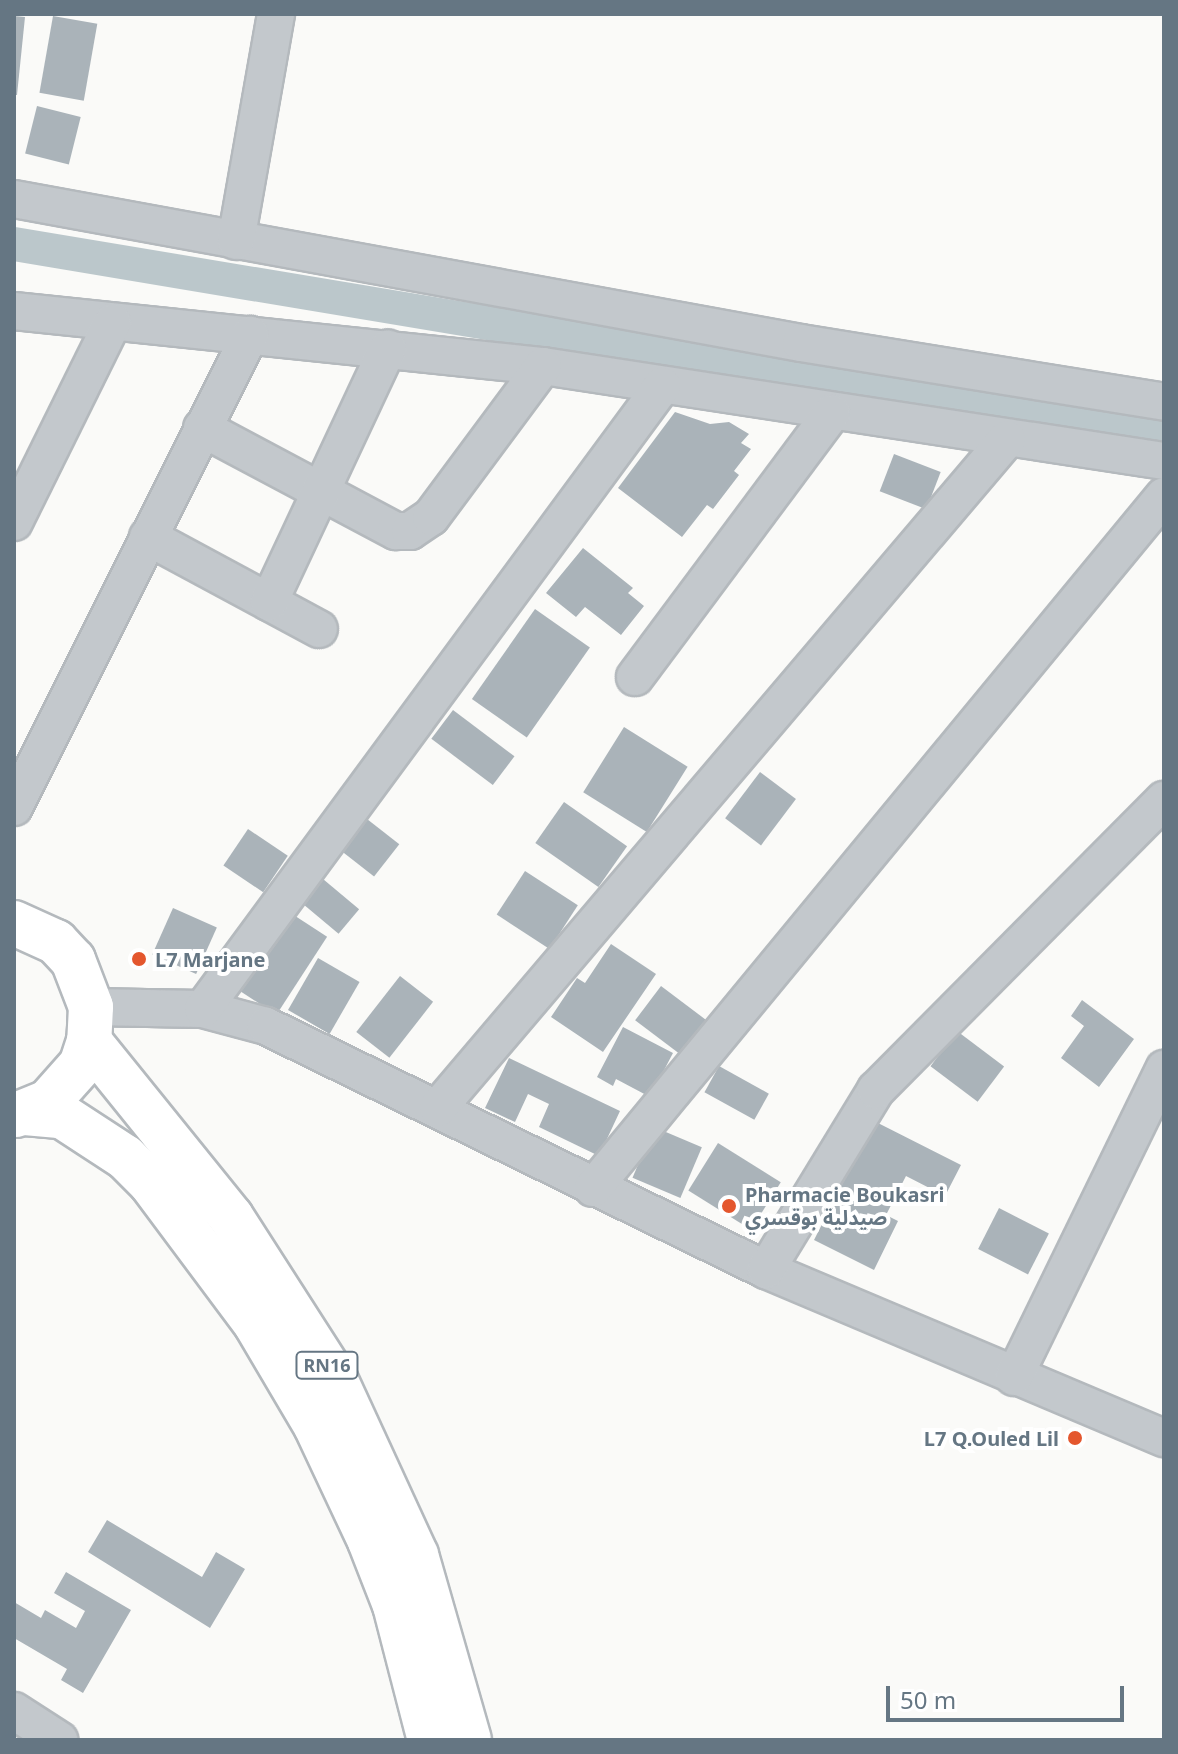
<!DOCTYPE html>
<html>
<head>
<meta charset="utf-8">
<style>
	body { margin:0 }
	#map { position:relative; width:1178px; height:1754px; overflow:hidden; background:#fafaf8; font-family:"Noto Sans","Noto Sans Arabic",sans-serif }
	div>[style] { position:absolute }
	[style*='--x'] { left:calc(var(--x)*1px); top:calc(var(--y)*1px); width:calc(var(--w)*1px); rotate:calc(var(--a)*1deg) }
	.canal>* { height:34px; margin:-17px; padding:0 17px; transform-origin:17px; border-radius:17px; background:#bbc7cb }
	.building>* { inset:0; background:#aab3b9; transform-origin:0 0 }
	.roads { filter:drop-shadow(2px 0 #b4b9bd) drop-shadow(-2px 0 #b4b9bd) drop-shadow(0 2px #b4b9bd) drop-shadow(0 -2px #b4b9bd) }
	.minor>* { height:36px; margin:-18px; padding:0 18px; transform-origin:18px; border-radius:18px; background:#c3c8cc }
	.highway>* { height:44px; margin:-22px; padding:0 22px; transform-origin:22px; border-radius:22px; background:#fff }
	.dots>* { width:22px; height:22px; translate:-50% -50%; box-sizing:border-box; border:4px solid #fff; border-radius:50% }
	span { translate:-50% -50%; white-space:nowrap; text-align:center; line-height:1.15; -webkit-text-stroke:8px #fff; paint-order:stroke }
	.shield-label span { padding:2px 6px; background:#fff; border:2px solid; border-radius:6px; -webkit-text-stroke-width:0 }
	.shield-label { font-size:18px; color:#657683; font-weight:700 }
	.poi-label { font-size:20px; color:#657683; font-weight:700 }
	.left { translate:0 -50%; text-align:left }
	.right { translate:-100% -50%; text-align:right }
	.frame { position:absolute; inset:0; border:16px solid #657683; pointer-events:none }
	.scale { position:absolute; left:886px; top:1686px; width:238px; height:36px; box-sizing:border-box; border:4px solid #657683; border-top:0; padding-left:10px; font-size:24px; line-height:28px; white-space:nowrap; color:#657683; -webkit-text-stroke:6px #fff; paint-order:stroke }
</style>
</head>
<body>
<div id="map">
	<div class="canal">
		<div style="--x:14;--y:244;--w:1166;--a:9.48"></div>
	</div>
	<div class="building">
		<div style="clip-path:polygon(14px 16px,25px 17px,17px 95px,14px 95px)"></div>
		<div style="left:53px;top:16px;width:45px;height:78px;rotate:10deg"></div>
		<div style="left:37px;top:106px;width:45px;height:49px;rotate:14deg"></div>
		<div style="clip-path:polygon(675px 412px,710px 424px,729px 422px,749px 434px,741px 443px,751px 449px,734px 471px,739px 475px,713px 509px,707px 505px,682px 537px,618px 488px)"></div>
		<div style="left:894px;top:454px;width:50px;height:40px;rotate:21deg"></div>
		<div style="clip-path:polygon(583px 548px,633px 588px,628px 593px,644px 606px,621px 635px,585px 607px,576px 617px,546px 593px)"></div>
		<div style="left:535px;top:609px;width:67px;height:110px;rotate:35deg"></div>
		<div style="left:453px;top:710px;width:77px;height:36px;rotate:37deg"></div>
		<div style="left:624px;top:727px;width:75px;height:77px;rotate:32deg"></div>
		<div style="left:760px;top:772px;width:45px;height:58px;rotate:37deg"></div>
		<div style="left:564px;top:802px;width:77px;height:50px;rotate:35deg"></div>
		<div style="left:367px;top:819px;width:41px;height:41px;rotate:38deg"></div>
		<div style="left:248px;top:829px;width:48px;height:44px;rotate:34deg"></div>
		<div style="left:525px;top:871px;width:63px;height:52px;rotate:33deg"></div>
		<div style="left:317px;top:874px;width:55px;height:32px;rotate:40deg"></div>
		<div style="left:173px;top:908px;width:48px;height:51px;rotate:24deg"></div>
		<div style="left:286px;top:910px;width:49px;height:93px;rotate:33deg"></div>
		<div style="clip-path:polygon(611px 944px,656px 974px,603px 1052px,551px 1017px,577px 978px,585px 983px)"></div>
		<div style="left:318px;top:958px;width:48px;height:60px;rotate:30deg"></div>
		<div style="left:400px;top:976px;width:42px;height:71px;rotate:38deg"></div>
		<div style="left:661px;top:986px;width:56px;height:43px;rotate:37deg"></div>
		<div style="clip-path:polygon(1082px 1000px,1134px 1039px,1099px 1087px,1061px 1058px,1084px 1026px,1071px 1016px)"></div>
		<div style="clip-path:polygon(623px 1027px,673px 1053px,650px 1097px,616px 1079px,613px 1086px,597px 1077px)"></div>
		<div style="left:957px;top:1031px;width:59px;height:44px;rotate:37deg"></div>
		<div style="clip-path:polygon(509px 1058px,620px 1111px,599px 1156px,539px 1127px,549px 1104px,528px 1094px,515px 1122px,485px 1108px)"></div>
		<div style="left:719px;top:1066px;width:57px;height:30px;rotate:29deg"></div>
		<div style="clip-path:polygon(874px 1121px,961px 1165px,945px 1196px,906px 1176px,886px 1215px,898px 1221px,874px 1270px,814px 1240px)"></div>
		<div style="left:654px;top:1127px;width:52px;height:55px;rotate:23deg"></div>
		<div style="left:718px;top:1143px;width:74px;height:56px;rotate:32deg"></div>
		<div style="left:999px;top:1208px;width:56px;height:46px;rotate:27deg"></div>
		<div style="clip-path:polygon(107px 1520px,202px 1577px,216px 1552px,245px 1569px,210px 1628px,88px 1552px)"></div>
		<div style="clip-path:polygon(66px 1572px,131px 1610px,83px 1693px,61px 1680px,67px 1669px,14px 1638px,14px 1602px,41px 1618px,45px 1610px,76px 1628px,85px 1611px,54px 1593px)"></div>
	</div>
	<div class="roads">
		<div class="minor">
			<div style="--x:14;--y:199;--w:800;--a:10.37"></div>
			<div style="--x:801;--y:343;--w:368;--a:9.2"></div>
			<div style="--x:236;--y:241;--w:230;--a:-80"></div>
			<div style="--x:14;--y:311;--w:532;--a:5.94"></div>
			<div style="--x:543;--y:366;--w:628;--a:8.7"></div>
			<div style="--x:202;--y:428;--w:220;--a:28"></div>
			<div style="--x:396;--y:531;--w:14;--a:0"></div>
			<div style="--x:410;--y:531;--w:25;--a:-34"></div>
			<div style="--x:431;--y:517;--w:188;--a:-53.4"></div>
			<div style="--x:14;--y:522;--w:223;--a:-63.7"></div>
			<div style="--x:148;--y:537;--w:194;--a:28.3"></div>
			<div style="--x:269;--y:602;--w:280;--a:-64.9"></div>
			<div style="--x:635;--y:677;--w:329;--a:-53.3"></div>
			<div style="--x:14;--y:807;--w:528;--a:-63.43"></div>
			<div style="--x:91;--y:1007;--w:112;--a:1"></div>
			<div style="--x:203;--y:1009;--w:65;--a:15.1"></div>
			<div style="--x:266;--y:1026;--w:556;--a:26.01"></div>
			<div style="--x:766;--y:1270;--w:432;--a:22.9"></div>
			<div style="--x:203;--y:1009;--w:774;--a:-53.62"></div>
			<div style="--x:438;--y:1108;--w:878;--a:-49.62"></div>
			<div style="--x:593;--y:1188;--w:897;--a:-50.47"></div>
			<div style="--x:766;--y:1270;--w:211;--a:-58.6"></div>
			<div style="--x:876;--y:1090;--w:409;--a:-45.2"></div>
			<div style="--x:1014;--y:1377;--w:343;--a:-64"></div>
			<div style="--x:14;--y:1711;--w:54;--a:32.8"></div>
		</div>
		<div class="highway">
			<div style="--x:14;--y:923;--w:46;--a:24.3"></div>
			<div style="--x:56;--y:942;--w:25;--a:47"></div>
			<div style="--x:73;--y:960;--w:50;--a:69"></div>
			<div style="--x:91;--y:1007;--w:34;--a:93"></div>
			<div style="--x:89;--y:1041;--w:25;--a:108"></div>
			<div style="--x:81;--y:1065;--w:50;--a:131.7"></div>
			<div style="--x:48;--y:1102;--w:35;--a:158"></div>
			<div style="--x:89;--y:1041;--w:226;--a:51.1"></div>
			<div style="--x:231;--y:1217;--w:193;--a:57.3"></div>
			<div style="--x:335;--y:1379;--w:194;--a:65.3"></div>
			<div style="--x:416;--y:1555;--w:192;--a:74"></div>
			<div style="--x:25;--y:1113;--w:37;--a:5"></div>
			<div style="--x:62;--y:1116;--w:75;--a:33.1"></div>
			<div style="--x:125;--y:1157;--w:37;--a:45"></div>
			<div style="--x:151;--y:1183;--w:176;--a:53.3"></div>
			<div style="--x:256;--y:1324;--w:118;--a:59.5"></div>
			<div style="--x:316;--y:1426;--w:127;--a:64.8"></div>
			<div style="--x:370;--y:1541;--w:69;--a:68.7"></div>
			<div style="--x:395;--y:1605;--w:139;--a:75.5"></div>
		</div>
	</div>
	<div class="dots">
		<div style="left:139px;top:959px;background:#e4572e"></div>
		<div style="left:729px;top:1206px;background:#e4572e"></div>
		<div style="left:1075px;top:1438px;background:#e4572e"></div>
	</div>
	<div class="shield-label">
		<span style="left:327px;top:1365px">RN16</span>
	</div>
	<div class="poi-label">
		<span class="left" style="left:155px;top:959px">L7 Marjane</span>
		<span class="left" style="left:745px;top:1206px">Pharmacie Boukasri<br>صيدلية بوقسري</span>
		<span class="right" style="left:1059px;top:1438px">L7 Q.Ouled Lil</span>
	</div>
	<div class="frame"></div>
	<div class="scale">50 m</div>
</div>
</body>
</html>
